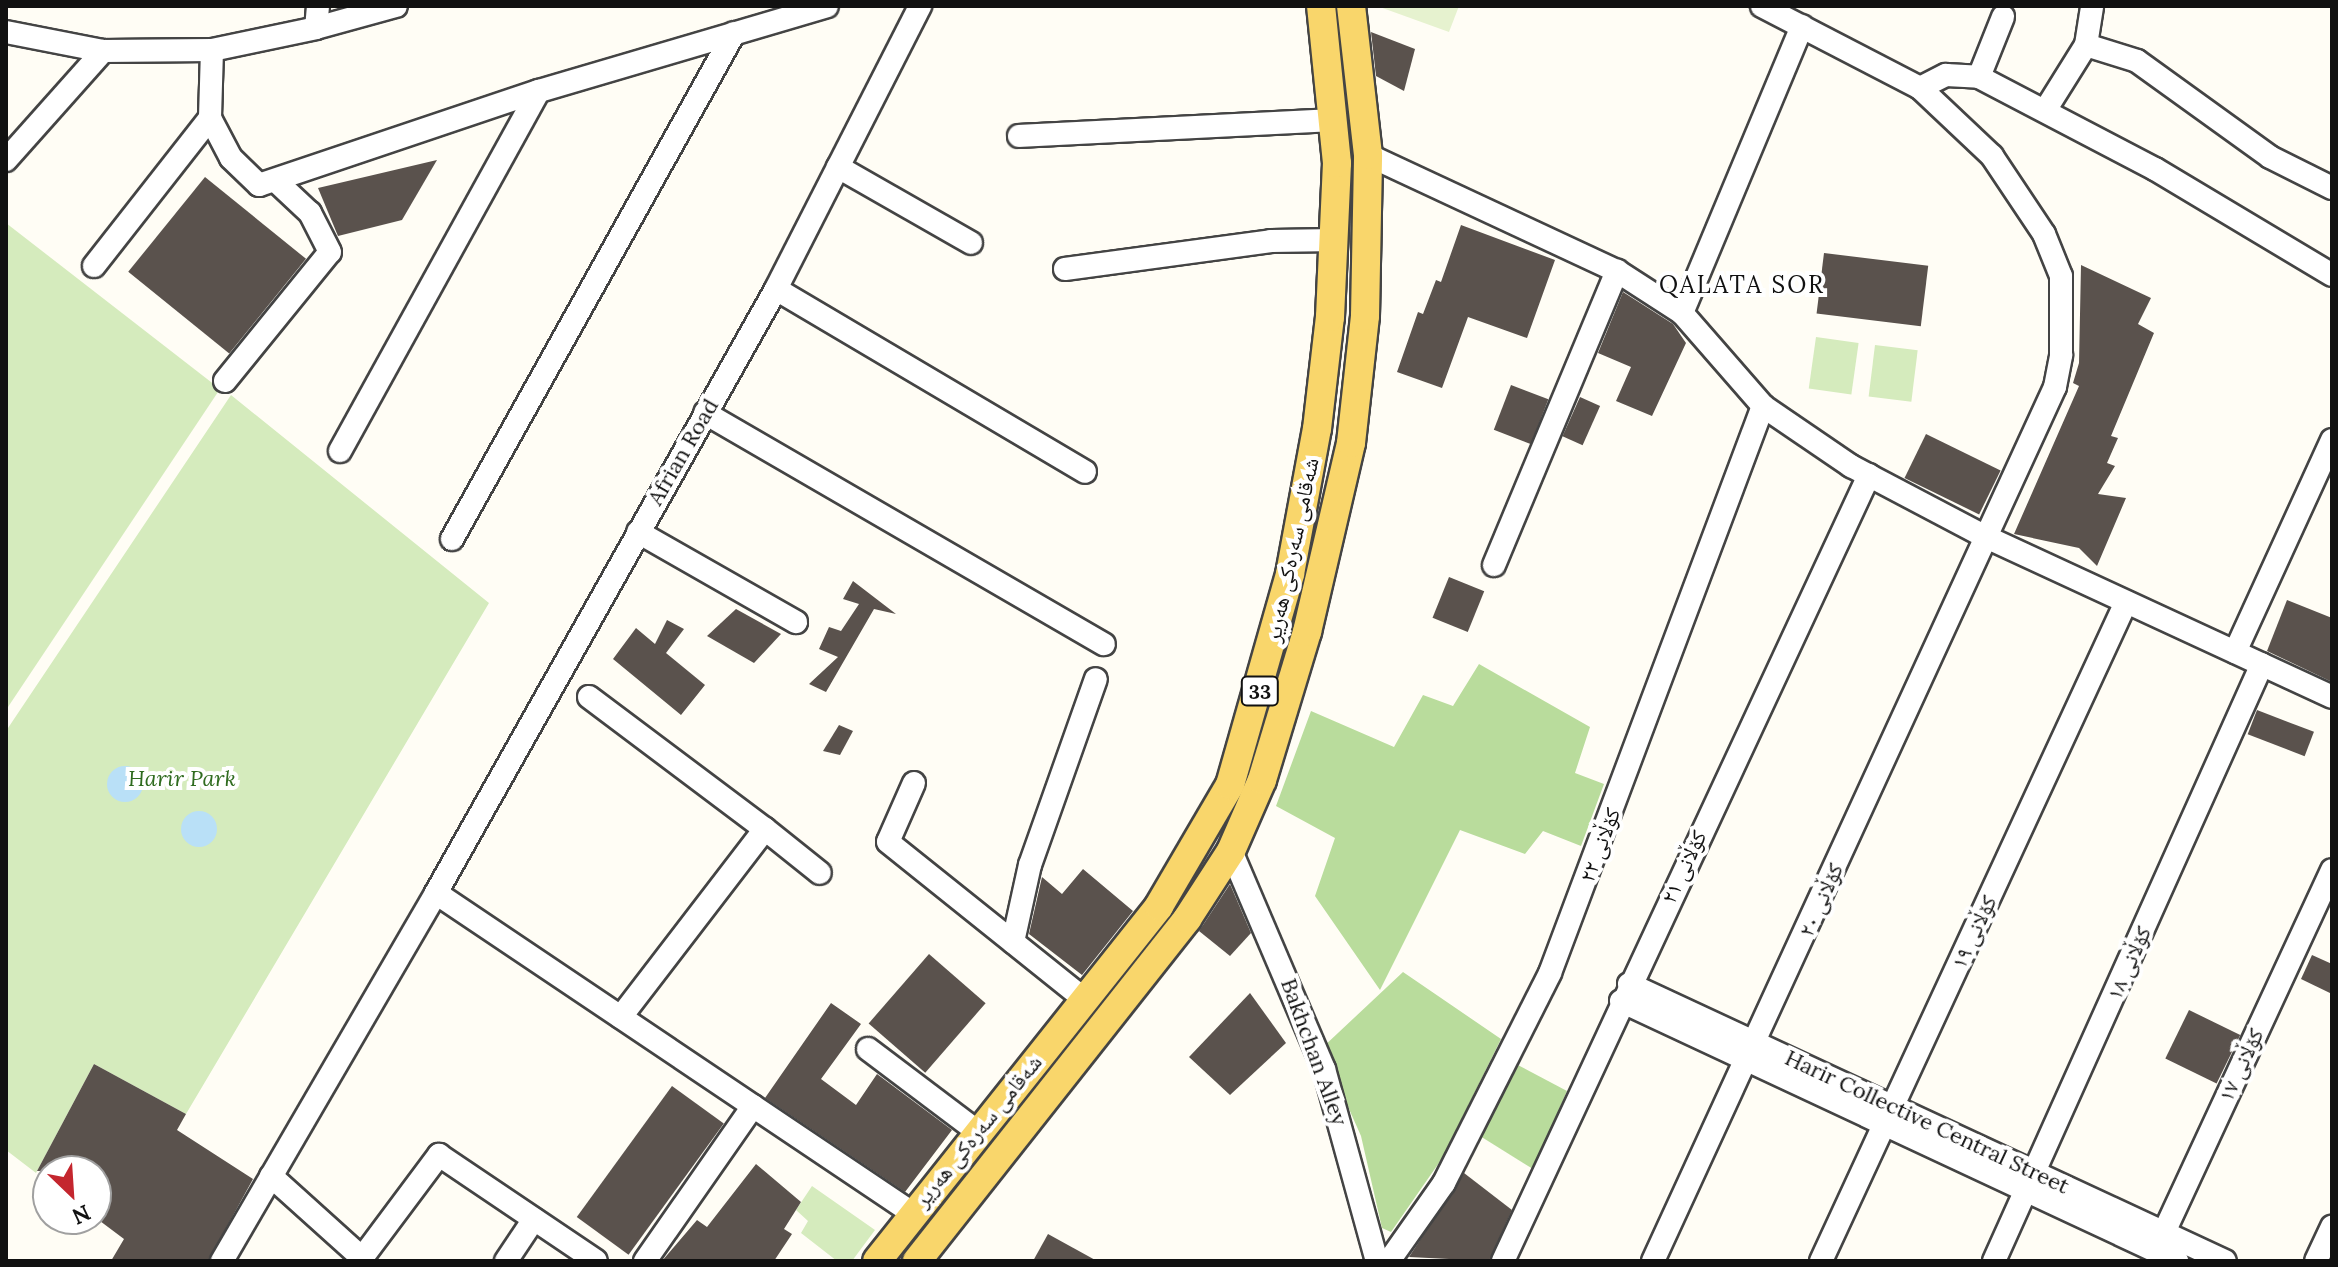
<!DOCTYPE html>
<html>
<head>
<meta charset="utf-8">
<style>
	body { margin:0 }
	#map { position:relative; width:2338px; height:1267px; overflow:hidden; background:#fffdf5; font-family:Lora,"Noto Naskh Arabic",serif }
	div>[style] { position:absolute }
	[style*='--x'] { left:calc(var(--x)*1px); top:calc(var(--y)*1px); width:calc(var(--w)*1px); rotate:calc(var(--a)*1deg) }
	.green>* { inset:0; background:#d5ebbd; transform-origin:0 0 }
	.forest>* { inset:0; background:#b9dc9c }
	.pitch>* { inset:0; background:#e6f2cf }
	.water>* { inset:0; background:#b9e0f7 }
	.round { border-radius:50% }
	.building>* { inset:0; background:#5a524d; transform-origin:0 0 }
	.roads { filter:drop-shadow(2px 0 #444) drop-shadow(-2px 0 #444) drop-shadow(0 2px #444) drop-shadow(0 -2px #444) }
	.minor>* { height:22px; margin:-11px; padding:0 11px; transform-origin:11px; border-radius:11px; background:#fff }
	.major>* { height:28px; margin:-14px; padding:0 14px; transform-origin:14px; border-radius:14px; background:#f9d66b }
	span { translate:-50% -50%; white-space:nowrap; text-align:center; line-height:1.15; -webkit-text-stroke:8px #fff; paint-order:stroke }
	.shield-label span { padding:2px 6px; background:#fff; border:2px solid; border-radius:6px; -webkit-text-stroke-width:0 }
	.shield-label { font-size:20px; color:#111; font-weight:700 }
	.street-label { font-size:22px; color:#111 }
	.park-label { font-size:22px; color:#2f6b1f; font-style:italic }
	.neighbourhood-label { font-size:24px; color:#111; letter-spacing:2px }
	.frame { position:absolute; inset:0; border:8px solid #111; pointer-events:none }
	.north { position:absolute; left:32px; top:1155px; width:80px; height:80px; box-sizing:border-box; background:#fff; border:2px solid #a0a0a0; border-radius:50%; rotate:155deg; font-size:22px; font-weight:700; line-height:32px; text-align:center; color:#111 }
	.north::after { content:''; display:block; margin:auto; width:28px; height:36px; background:#c4262e; clip-path:polygon(50% 0,100% 100%,50% 72%,0 100%) }
</style>
</head>
<body>
<div id="map">
	<div class="green">
		<div style="clip-path:polygon(6px 223px,220px 389px,6px 710px)"></div>
		<div style="left:1816px;top:337px;width:43px;height:52px;rotate:8deg"></div>
		<div style="left:1875px;top:345px;width:43px;height:52px;rotate:7deg"></div>
		<div style="clip-path:polygon(231px 395px,489px 603px,186px 1114px,94px 1064px,36px 1173px,6px 1150px,6px 731px)"></div>
		<div style="clip-path:polygon(812px 1186px,875px 1230px,852px 1261px,837px 1261px,801px 1233px,808px 1221px,796px 1210px)"></div>
	</div>
	<div class="forest">
		<div style="clip-path:polygon(1479px 664px,1590px 727px,1575px 773px,1604px 784px,1581px 846px,1543px 831px,1525px 854px,1460px 830px,1380px 990px,1315px 896px,1335px 838px,1276px 806px,1311px 711px,1394px 747px,1423px 695px,1453px 706px)"></div>
		<div style="clip-path:polygon(1403px 972px,1501px 1039px,1443px 1157px,1391px 1232px,1382px 1228px,1361px 1136px,1322px 1048px)"></div>
		<div style="clip-path:polygon(1514px 1063px,1567px 1091px,1533px 1169px,1480px 1136px)"></div>
	</div>
	<div class="pitch">
		<div style="clip-path:polygon(1377px 6px,1459px 6px,1449px 32px)"></div>
	</div>
	<div class="water">
		<div class="round" style="left:107px;top:766px;width:36px;height:36px"></div>
		<div class="round" style="left:181px;top:811px;width:36px;height:36px"></div>
	</div>
	<div class="building">
		<div style="clip-path:polygon(1371px 32px,1415px 49px,1404px 91px,1376px 76px)"></div>
		<div style="clip-path:polygon(437px 160px,402px 220px,338px 236px,318px 188px)"></div>
		<div style="left:205px;top:177px;width:130px;height:122px;rotate:39deg"></div>
		<div style="clip-path:polygon(1461px 225px,1555px 260px,1527px 338px,1468px 317px,1442px 388px,1397px 372px,1418px 312px,1423px 314px,1436px 280px,1441px 282px)"></div>
		<div style="left:1824px;top:253px;width:105px;height:61px;rotate:7deg"></div>
		<div style="clip-path:polygon(2081px 265px,2151px 298px,2138px 324px,2154px 333px,2111px 436px,2118px 438px,2107px 463px,2115px 466px,2098px 494px,2126px 498px,2097px 566px,2079px 548px,2014px 534px,2079px 386px,2073px 383px,2079px 363px)"></div>
		<div style="clip-path:polygon(1623px 292px,1673px 324px,1686px 343px,1652px 416px,1616px 401px,1631px 367px,1598px 353px)"></div>
		<div style="left:1511px;top:385px;width:40px;height:48px;rotate:21deg"></div>
		<div style="left:1580px;top:397px;width:22px;height:43px;rotate:24deg"></div>
		<div style="left:1926px;top:434px;width:83px;height:49px;rotate:26deg"></div>
		<div style="left:1449px;top:577px;width:38px;height:44px;rotate:22deg"></div>
		<div style="clip-path:polygon(853px 581px,896px 614px,874px 609px,826px 692px,809px 684px,838px 657px,819px 649px,829px 627px,841px 631px,859px 604px,843px 599px)"></div>
		<div style="clip-path:polygon(2287px 600px,2332px 618px,2332px 682px,2267px 651px)"></div>
		<div style="clip-path:polygon(736px 609px,781px 634px,754px 663px,707px 636px)"></div>
		<div style="clip-path:polygon(667px 620px,684px 629px,666px 653px,705px 685px,681px 715px,613px 659px,636px 628px,655px 644px)"></div>
		<div style="left:2257px;top:710px;width:61px;height:26px;rotate:21deg"></div>
		<div style="clip-path:polygon(839px 725px,853px 731px,840px 755px,823px 751px)"></div>
		<div style="clip-path:polygon(1083px 869px,1133px 911px,1082px 975px,1029px 934px,1042px 877px,1062px 894px)"></div>
		<div style="clip-path:polygon(1230px 884px,1251px 933px,1230px 956px,1199px 931px)"></div>
		<div style="left:929px;top:954px;width:75px;height:92px;rotate:41deg"></div>
		<div style="clip-path:polygon(2312px 955px,2332px 964px,2332px 994px,2301px 979px)"></div>
		<div style="clip-path:polygon(1250px 993px,1286px 1043px,1230px 1095px,1189px 1057px)"></div>
		<div style="clip-path:polygon(831px 1003px,861px 1024px,821px 1079px,856px 1105px,877px 1074px,952px 1130px,905px 1192px,765px 1098px)"></div>
		<div style="left:2189px;top:1010px;width:57px;height:54px;rotate:26deg"></div>
		<div style="clip-path:polygon(94px 1064px,186px 1114px,177px 1130px,253px 1179px,208px 1261px,111px 1261px,124px 1239px,96px 1218px,96px 1171px,37px 1171px)"></div>
		<div style="left:672px;top:1086px;width:64px;height:162px;rotate:36deg"></div>
		<div style="clip-path:polygon(756px 1164px,801px 1202px,784px 1229px,792px 1234px,774px 1261px,662px 1261px,697px 1220px,707px 1227px)"></div>
		<div style="clip-path:polygon(1464px 1173px,1512px 1210px,1489px 1261px,1409px 1257px)"></div>
		<div style="clip-path:polygon(1048px 1234px,1097px 1261px,1033px 1261px)"></div>
	</div>
	<div class="roads">
		<div class="minor">
			<div style="--x:318;--y:6;--w:22;--a:95"></div>
			<div style="--x:316;--y:28;--w:83;--a:-15.4"></div>
			<div style="--x:6;--y:32;--w:99;--a:11.1"></div>
			<div style="--x:103;--y:51;--w:109;--a:-0.5"></div>
			<div style="--x:212;--y:50;--w:106;--a:-11.9"></div>
			<div style="--x:2086;--y:45;--w:39;--a:-81"></div>
			<div style="--x:212;--y:50;--w:68;--a:91.7"></div>
			<div style="--x:210;--y:118;--w:45;--a:62.3"></div>
			<div style="--x:231;--y:158;--w:39;--a:44"></div>
			<div style="--x:259;--y:185;--w:295;--a:-18.6"></div>
			<div style="--x:1979;--y:77;--w:65;--a:-68.2"></div>
			<div style="--x:1920;--y:88;--w:29;--a:-27"></div>
			<div style="--x:1946;--y:75;--w:33;--a:3"></div>
			<div style="--x:1979;--y:77;--w:199;--a:27.6"></div>
			<div style="--x:2155;--y:169;--w:206;--a:30.9"></div>
			<div style="--x:2046;--y:109;--w:75;--a:-58"></div>
			<div style="--x:2086;--y:45;--w:53;--a:17.4"></div>
			<div style="--x:2137;--y:61;--w:164;--a:35.8"></div>
			<div style="--x:2270;--y:157;--w:69;--a:26.6"></div>
			<div style="--x:1019;--y:136;--w:314;--a:-2.9"></div>
			<div style="--x:1368;--y:155;--w:275;--a:25"></div>
			<div style="--x:1617;--y:271;--w:77;--a:32.9"></div>
			<div style="--x:1682;--y:313;--w:123;--a:48.9"></div>
			<div style="--x:1763;--y:406;--w:107;--a:34.3"></div>
			<div style="--x:1851;--y:466;--w:150;--a:27.8"></div>
			<div style="--x:1984;--y:536;--w:383;--a:24.8"></div>
			<div style="--x:6;--y:160;--w:146;--a:-48.3"></div>
			<div style="--x:838;--y:167;--w:153;--a:29.7"></div>
			<div style="--x:94;--y:266;--w:188;--a:-51.9"></div>
			<div style="--x:1065;--y:269;--w:208;--a:-7.7"></div>
			<div style="--x:1271;--y:241;--w:65;--a:-0.9"></div>
			<div style="--x:776;--y:289;--w:359;--a:30.6"></div>
			<div style="--x:1682;--y:313;--w:311;--a:-67.3"></div>
			<div style="--x:225;--y:381;--w:166;--a:-50.9"></div>
			<div style="--x:330;--y:252;--w:44;--a:-117.1"></div>
			<div style="--x:310;--y:213;--w:45;--a:-136.8"></div>
			<div style="--x:705;--y:413;--w:461;--a:30.1"></div>
			<div style="--x:340;--y:451;--w:411;--a:-61.1"></div>
			<div style="--x:539;--y:91;--w:300;--a:-16.4"></div>
			<div style="--x:638;--y:532;--w:182;--a:29.7"></div>
			<div style="--x:452;--y:539;--w:579;--a:-60.87"></div>
			<div style="--x:1494;--y:565;--w:319;--a:-67.3"></div>
			<div style="--x:2235;--y:652;--w:233;--a:-65.4"></div>
			<div style="--x:589;--y:697;--w:220;--a:36.9"></div>
			<div style="--x:765;--y:829;--w:237;--a:127.5"></div>
			<div style="--x:914;--y:783;--w:64;--a:113.8"></div>
			<div style="--x:888;--y:842;--w:251;--a:38.7"></div>
			<div style="--x:765;--y:829;--w:70;--a:38.7"></div>
			<div style="--x:1231;--y:851;--w:237;--a:66.9"></div>
			<div style="--x:1324;--y:1069;--w:199;--a:74.6"></div>
			<div style="--x:436;--y:893;--w:693;--a:-60.62"></div>
			<div style="--x:776;--y:289;--w:318;--a:-63"></div>
			<div style="--x:1013;--y:942;--w:79;--a:-77.6"></div>
			<div style="--x:1030;--y:865;--w:197;--a:-70.5"></div>
			<div style="--x:1629;--y:984;--w:657;--a:24.93"></div>
			<div style="--x:1621;--y:1001;--w:614;--a:25.06"></div>
			<div style="--x:868;--y:1049;--w:138;--a:37"></div>
			<div style="--x:271;--y:1176;--w:122;--a:42"></div>
			<div style="--x:362;--y:1258;--w:129;--a:-53.2"></div>
			<div style="--x:439;--y:1155;--w:189;--a:34"></div>
			<div style="--x:2159;--y:1243;--w:411;--a:-65.1"></div>
			<div style="--x:222;--y:1261;--w:426;--a:-59.8"></div>
			<div style="--x:436;--y:893;--w:574;--a:33.91"></div>
			<div style="--x:506;--y:1261;--w:50;--a:-56.3"></div>
			<div style="--x:645;--y:1261;--w:189;--a:-55.1"></div>
			<div style="--x:1389;--y:1261;--w:95;--a:-54.8"></div>
			<div style="--x:1444;--y:1183;--w:235;--a:-63.2"></div>
			<div style="--x:1550;--y:973;--w:606;--a:-69.41"></div>
			<div style="--x:1503;--y:1261;--w:867;--a:-65.03"></div>
			<div style="--x:1653;--y:1261;--w:962;--a:-65.3"></div>
			<div style="--x:2055;--y:387;--w:33;--a:-79"></div>
			<div style="--x:2061;--y:355;--w:79;--a:-90"></div>
			<div style="--x:2061;--y:276;--w:45;--a:-112"></div>
			<div style="--x:2044;--y:234;--w:94;--a:-123.7"></div>
			<div style="--x:1992;--y:156;--w:99;--a:-136.6"></div>
			<div style="--x:1920;--y:88;--w:178;--a:-152.6"></div>
			<div style="--x:1821;--y:1261;--w:726;--a:-65.16"></div>
			<div style="--x:1994;--y:1261;--w:654;--a:-65.82"></div>
			<div style="--x:2316;--y:1261;--w:38;--a:-65"></div>
		</div>
		<div class="major">
			<div style="--x:877;--y:1261;--w:453;--a:-51.5"></div>
			<div style="--x:1159;--y:906;--w:140;--a:-59.6"></div>
			<div style="--x:1230;--y:785;--w:219;--a:-74.1"></div>
			<div style="--x:1290;--y:574;--w:147;--a:-79.5"></div>
			<div style="--x:1317;--y:429;--w:113;--a:-83.4"></div>
			<div style="--x:1330;--y:317;--w:154;--a:-87.4"></div>
			<div style="--x:1337;--y:163;--w:158;--a:-95.8"></div>
			<div style="--x:917;--y:1261;--w:436;--a:-51.7"></div>
			<div style="--x:1187;--y:919;--w:81;--a:-57.1"></div>
			<div style="--x:1231;--y:851;--w:77;--a:-66.4"></div>
			<div style="--x:1262;--y:780;--w:155;--a:-73.1"></div>
			<div style="--x:1307;--y:632;--w:194;--a:-76.9"></div>
			<div style="--x:1351;--y:443;--w:128;--a:-83.7"></div>
			<div style="--x:1365;--y:316;--w:161;--a:-88.9"></div>
			<div style="--x:1368;--y:155;--w:150;--a:-96.5"></div>
		</div>
	</div>
	<div class="shield-label">
		<span style="left:1260px;top:691px">33</span>
	</div>
	<div class="street-label">
		<span style="left:683px;top:452px;rotate:-60deg">Afrian Road</span>
		<span style="left:1292px;top:550px;rotate:-78deg">شەقامی سەرەکی هەریر</span>
		<span style="left:1600px;top:845px;rotate:-69deg">کۆڵانی ٢٢</span>
		<span style="left:1684px;top:867px;rotate:-65deg">کۆڵانی ٢١</span>
		<span style="left:1821px;top:900px;rotate:-66deg">کۆڵانی ٢٠</span>
		<span style="left:1974px;top:932px;rotate:-65deg">کۆڵانی ١٩</span>
		<span style="left:2129px;top:963px;rotate:-66deg">کۆڵانی ١٨</span>
		<span style="left:1314px;top:1052px;rotate:70deg">Bakhchan Alley</span>
		<span style="left:2241px;top:1065px;rotate:-65deg">کۆڵانی ١٧</span>
		<span style="left:1927px;top:1122px;rotate:25deg">Harir Collective Central Street</span>
		<span style="left:978px;top:1131px;rotate:-51deg">شەقامی سەرەکی هەریر</span>
	</div>
	<div class="park-label">
		<span style="left:182px;top:779px">Harir Park</span>
	</div>
	<div class="neighbourhood-label">
		<span style="left:1742px;top:285px">QALATA SOR</span>
	</div>
	<div class="frame"></div>
	<div class="north">N</div>
</div>
</body>
</html>
